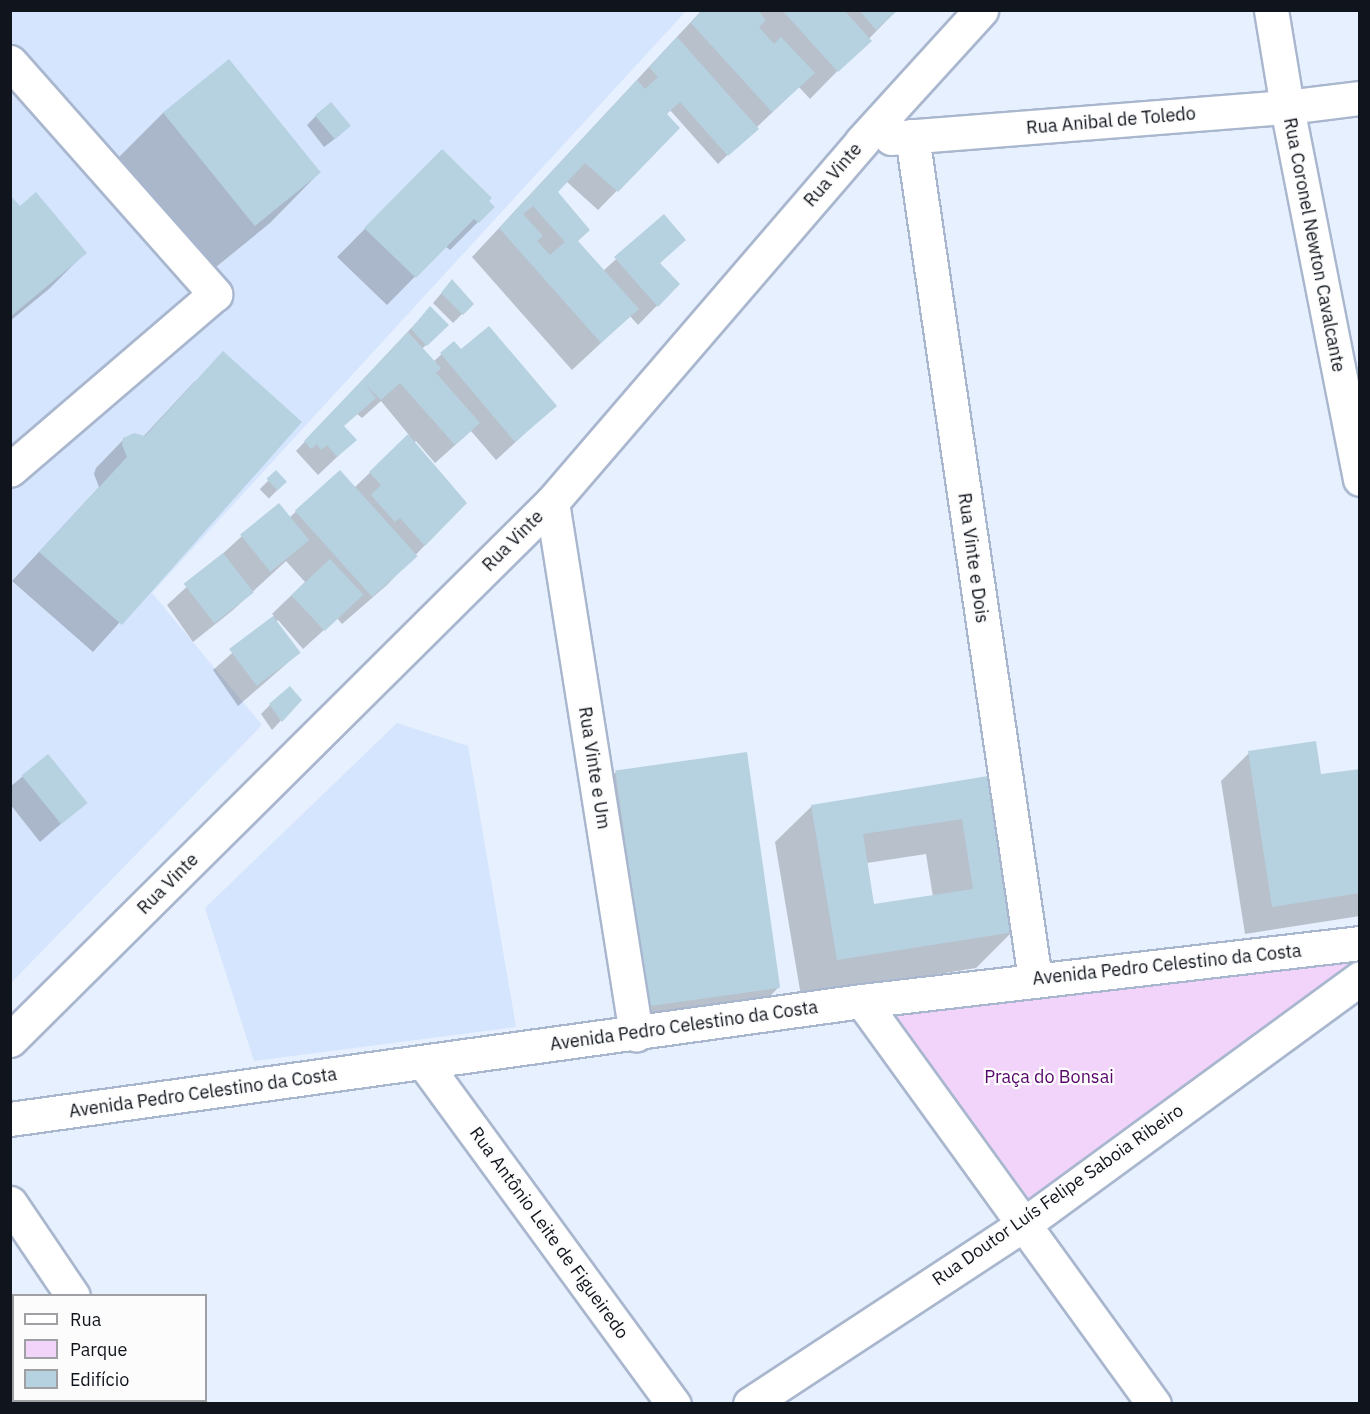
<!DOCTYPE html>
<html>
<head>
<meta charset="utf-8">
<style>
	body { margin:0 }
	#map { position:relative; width:1370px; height:1414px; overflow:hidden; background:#e7f0fe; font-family:"IBM Plex Sans",sans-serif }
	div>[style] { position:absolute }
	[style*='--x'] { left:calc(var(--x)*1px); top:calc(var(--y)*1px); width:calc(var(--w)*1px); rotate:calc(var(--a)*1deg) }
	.built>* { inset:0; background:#d5e5fd }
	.green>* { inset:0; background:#f2d4fb }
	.shadow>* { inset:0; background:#0003; transform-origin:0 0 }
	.building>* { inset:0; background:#b6d2e1; transform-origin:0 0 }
	.roads { filter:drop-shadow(2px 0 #a9b7ce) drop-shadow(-2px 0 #a9b7ce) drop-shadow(0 2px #a9b7ce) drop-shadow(0 -2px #a9b7ce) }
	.minor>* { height:33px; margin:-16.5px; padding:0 16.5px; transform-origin:16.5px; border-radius:16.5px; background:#fff }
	span { translate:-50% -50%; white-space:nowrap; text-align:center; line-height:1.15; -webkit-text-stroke:4.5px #fcfcfc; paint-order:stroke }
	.street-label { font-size:18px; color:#10151d }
	.park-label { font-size:18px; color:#560669 }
	.frame { position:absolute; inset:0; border:12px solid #10151d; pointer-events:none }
	.legend { position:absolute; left:12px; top:1294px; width:195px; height:108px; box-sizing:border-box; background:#fcfcfc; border:2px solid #9ea0a3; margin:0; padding:8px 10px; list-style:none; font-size:18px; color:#10151d }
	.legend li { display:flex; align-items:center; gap:12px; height:30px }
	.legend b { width:30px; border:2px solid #9ea0a3 }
</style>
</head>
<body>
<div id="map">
	<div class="built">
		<div style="clip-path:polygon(11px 11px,686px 11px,152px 593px,262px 725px,11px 983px)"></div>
		<div style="clip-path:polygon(397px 723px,468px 746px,516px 1027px,254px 1061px,205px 908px)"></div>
	</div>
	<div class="green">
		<div style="clip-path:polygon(1359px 947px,1359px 965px,1029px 1198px,890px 1010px)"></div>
	</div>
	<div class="shadow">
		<div style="clip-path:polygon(702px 10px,897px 10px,810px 99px,799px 87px,718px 164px,670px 110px,666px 114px,678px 128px,598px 210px,566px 181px,556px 192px,576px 242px,603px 271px,664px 216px,684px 240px,659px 264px,678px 284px,638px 325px,630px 316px,572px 370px,472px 257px)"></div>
		<div style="clip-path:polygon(228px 61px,319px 173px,270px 223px,205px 276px,113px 163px,163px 113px)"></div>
		<div style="clip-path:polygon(316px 116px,340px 135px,324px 147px,307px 125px)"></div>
		<div style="clip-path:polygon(442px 151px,493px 207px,450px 250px,445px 246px,387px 305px,337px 257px)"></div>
		<div style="clip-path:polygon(10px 197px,19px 208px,85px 253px,49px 289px,10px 321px)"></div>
		<div style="clip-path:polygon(452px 281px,472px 304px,453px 323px,433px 303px)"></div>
		<div style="clip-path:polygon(430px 308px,446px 325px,422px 349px,433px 362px,454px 343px,461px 352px,555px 406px,496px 460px,471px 431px,435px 463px,416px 441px,414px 443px,465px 503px,387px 585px,342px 624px,337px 618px,303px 649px,278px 620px,276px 622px,299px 653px,238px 706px,213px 670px,274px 616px,272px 614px,305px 582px,286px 561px,233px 610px,193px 642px,167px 605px,242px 536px,289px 518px,340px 472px,354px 488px,409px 435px,381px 401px,362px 418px,356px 413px,337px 430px,355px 440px,318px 475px,296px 451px)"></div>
		<div style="clip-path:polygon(195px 381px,300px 422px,93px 652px,12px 581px,99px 487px,94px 474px,96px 468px,124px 439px,143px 437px)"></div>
		<div style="left:276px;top:473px;width:13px;height:23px;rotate:45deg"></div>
		<div style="clip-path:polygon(300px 700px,272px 730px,261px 714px,270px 705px)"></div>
		<div style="clip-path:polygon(1249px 753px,1320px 776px,1360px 770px,1360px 916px,1245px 934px,1221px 781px)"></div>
		<div style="clip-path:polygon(47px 756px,85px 803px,40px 842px,10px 804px,10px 787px)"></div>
		<div style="clip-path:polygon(616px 772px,779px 987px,760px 1006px,631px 1025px,597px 791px)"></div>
		<div style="clip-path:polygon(evenodd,987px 778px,1012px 932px,976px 968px,801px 996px,775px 842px,812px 806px,987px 778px,926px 854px,933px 897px,873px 905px,867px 863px,926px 854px)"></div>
	</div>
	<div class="building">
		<div style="clip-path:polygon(702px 10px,758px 10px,766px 20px,759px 27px,774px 44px,781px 37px,815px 73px,772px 112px,691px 23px)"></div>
		<div style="clip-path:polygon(782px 10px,844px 10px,872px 41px,838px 72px)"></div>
		<div style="clip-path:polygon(859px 10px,898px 10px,876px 30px)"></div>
		<div style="clip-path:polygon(evenodd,677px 37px,759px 129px,728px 156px,680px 102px,667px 114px,680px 128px,618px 192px,585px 163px,558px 192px,590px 230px,578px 241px,639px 309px,601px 343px,499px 228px,637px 80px,645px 89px,658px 77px,649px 67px,677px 37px,533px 206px,565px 242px,550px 255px,537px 241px,543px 236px,523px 214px,533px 206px)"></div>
		<div style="left:229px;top:59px;width:146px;height:85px;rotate:51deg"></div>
		<div style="left:331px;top:102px;width:31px;height:21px;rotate:50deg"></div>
		<div style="clip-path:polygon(442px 149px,492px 198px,489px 201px,495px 207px,479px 223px,474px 219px,416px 278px,364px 228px)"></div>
		<div style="clip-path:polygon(36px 192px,87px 253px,10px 317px,10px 195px,20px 206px)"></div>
		<div style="clip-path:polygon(664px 214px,686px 240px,660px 263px,680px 284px,658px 307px,614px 257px)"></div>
		<div style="clip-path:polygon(452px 279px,474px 304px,463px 315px,441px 293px)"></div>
		<div style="clip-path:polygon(430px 306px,449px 325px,427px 346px,411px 329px)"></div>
		<div style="clip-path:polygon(489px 326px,557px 406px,515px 442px,440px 353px,454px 341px,461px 349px)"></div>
		<div style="clip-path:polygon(408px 332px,441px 368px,436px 373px,480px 423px,455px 445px,400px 383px,381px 400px,364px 383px,376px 398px,344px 426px,357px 440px,337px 457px,327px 445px,321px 450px,317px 444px,311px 449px,304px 441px)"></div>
		<div style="clip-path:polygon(223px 351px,302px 422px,122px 625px,39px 552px,127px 457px,122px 445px,123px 438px,134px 433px,145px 436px)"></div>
		<div style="clip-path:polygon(408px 434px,467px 503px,425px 546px,400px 518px,395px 522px,371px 495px,381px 485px,369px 472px)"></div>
		<div style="left:276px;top:470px;width:16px;height:13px;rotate:47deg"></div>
		<div style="left:340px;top:470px;width:116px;height:61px;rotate:48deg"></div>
		<div style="left:279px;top:503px;width:48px;height:50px;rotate:51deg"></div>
		<div style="left:223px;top:553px;width:50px;height:50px;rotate:52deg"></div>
		<div style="left:330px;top:559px;width:49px;height:53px;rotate:47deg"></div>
		<div style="left:273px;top:616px;width:46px;height:55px;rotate:53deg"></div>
		<div style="clip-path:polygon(290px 686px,302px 700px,282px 722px,269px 704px)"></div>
		<div style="clip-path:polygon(1316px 741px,1321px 774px,1360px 769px,1360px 893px,1272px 907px,1248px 751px)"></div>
		<div style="left:747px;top:752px;width:238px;height:133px;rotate:82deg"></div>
		<div style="left:48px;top:754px;width:63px;height:34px;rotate:51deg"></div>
		<div style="clip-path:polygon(evenodd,988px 776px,1014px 932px,837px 960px,811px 805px,988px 776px,962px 819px,973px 889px,874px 904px,863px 834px,962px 819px)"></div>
	</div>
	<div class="roads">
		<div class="minor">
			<div style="--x:1271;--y:10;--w:98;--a:80.6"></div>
			<div style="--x:1287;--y:107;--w:379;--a:78.9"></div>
			<div style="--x:10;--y:62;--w:310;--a:48.5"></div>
			<div style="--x:215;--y:294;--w:270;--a:139.4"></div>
			<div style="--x:912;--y:136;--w:852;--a:81.7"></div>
			<div style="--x:891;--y:138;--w:397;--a:-4.5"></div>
			<div style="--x:1287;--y:107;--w:74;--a:-7"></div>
			<div style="--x:552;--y:502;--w:539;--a:81.03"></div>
			<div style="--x:862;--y:1001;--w:498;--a:54.1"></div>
			<div style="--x:10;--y:1040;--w:764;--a:-44.79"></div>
			<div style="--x:552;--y:502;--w:476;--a:-49.3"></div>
			<div style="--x:862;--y:141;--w:177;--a:-47.7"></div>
			<div style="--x:424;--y:1063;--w:423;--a:53.8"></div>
			<div style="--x:10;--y:1119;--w:860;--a:-7.89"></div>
			<div style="--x:862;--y:1001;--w:501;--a:-6.64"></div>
			<div style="--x:10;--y:1203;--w:112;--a:55.9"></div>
			<div style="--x:143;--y:1400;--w:4;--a:63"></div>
			<div style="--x:750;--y:1404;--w:326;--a:-33.3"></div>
			<div style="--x:1023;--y:1225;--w:418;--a:-36.2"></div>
		</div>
	</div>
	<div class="street-label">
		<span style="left:1111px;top:121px;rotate:-5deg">Rua Anibal de Toledo</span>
		<span style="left:833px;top:175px;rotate:-49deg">Rua Vinte</span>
		<span style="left:1314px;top:245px;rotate:79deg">Rua Coronel Newton Cavalcante</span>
		<span style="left:513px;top:541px;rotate:-45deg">Rua Vinte</span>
		<span style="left:973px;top:558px;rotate:82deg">Rua Vinte e Dois</span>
		<span style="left:594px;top:768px;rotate:81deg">Rua Vinte e Um</span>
		<span style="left:168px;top:884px;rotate:-45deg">Rua Vinte</span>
		<span style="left:1167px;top:965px;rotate:-6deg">Avenida Pedro Celestino da Costa</span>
		<span style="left:684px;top:1026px;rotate:-8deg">Avenida Pedro Celestino da Costa</span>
		<span style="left:203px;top:1093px;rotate:-8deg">Avenida Pedro Celestino da Costa</span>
		<span style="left:1058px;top:1195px;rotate:-35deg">Rua Doutor Luís Felipe Saboia Ribeiro</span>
		<span style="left:549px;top:1233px;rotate:54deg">Rua Antônio Leite de Figueiredo</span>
	</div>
	<div class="park-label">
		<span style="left:1049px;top:1077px">Praça do Bonsai</span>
	</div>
	<div class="frame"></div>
	<ul class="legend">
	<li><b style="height:8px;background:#fff"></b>Rua</li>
	<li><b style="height:16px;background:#f2d4fb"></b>Parque</li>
	<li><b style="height:16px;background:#b6d2e1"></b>Edifício</li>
	</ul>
</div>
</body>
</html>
